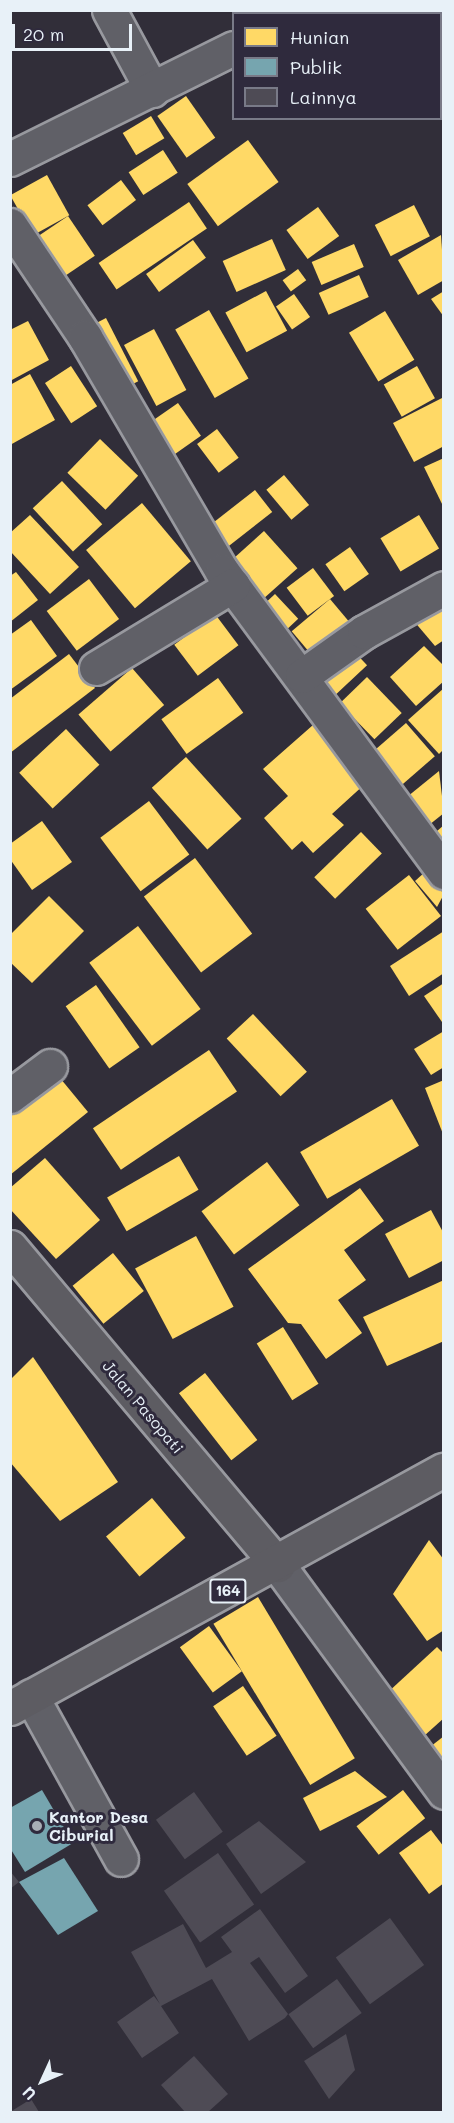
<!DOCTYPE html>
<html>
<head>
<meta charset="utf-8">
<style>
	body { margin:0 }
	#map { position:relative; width:454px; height:2123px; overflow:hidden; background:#312e39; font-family:Mali,sans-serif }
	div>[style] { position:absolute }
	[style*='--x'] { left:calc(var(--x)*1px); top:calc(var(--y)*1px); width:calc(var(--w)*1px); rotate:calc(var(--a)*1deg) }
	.homes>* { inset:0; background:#ffd966; transform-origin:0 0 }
	.public>* { inset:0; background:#76a5af }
	.building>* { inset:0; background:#4e4b55; transform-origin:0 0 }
	.roads { filter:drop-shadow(2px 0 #98999f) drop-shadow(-2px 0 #98999f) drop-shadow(0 2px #98999f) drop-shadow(0 -2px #98999f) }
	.street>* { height:33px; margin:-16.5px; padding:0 16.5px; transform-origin:16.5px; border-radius:16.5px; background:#606067 }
	.secondary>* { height:33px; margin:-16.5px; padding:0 16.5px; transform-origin:16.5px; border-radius:16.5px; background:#606067 }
	.primary>* { height:33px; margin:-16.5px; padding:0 16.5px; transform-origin:16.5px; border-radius:16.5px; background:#5d5c62 }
	.dots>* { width:16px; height:16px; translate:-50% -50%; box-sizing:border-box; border:3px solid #2f2a3d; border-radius:50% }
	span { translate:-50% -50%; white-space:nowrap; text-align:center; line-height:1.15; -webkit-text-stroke:6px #2f2a3d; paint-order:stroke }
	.shield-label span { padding:2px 4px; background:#2f2a3d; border:2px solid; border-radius:4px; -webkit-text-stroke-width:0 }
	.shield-label { font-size:15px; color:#e8f1f8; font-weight:700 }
	.street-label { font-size:16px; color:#e8f1f8 }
	.poi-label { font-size:16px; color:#e8f1f8; font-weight:700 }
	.left { translate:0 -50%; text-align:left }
	.frame { position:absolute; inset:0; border:12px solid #e8f1f8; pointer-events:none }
	.legend { position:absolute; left:232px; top:12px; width:210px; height:108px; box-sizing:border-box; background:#2f2a3d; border:2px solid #797a88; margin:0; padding:8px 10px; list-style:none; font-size:18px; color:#e8f1f8 }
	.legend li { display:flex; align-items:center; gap:12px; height:30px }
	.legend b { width:30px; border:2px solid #797a88 }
	.north { position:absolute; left:12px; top:2051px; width:60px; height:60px; -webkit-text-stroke:4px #2f2a3d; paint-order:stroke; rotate:226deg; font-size:16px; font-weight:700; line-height:24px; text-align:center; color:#e8f1f8 }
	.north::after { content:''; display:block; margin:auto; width:21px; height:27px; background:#e8f1f8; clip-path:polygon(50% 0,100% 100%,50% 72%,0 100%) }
	.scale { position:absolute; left:12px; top:24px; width:120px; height:27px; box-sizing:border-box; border:3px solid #e8f1f8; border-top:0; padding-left:8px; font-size:18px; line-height:21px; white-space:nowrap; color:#e8f1f8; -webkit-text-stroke:4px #2f2a3d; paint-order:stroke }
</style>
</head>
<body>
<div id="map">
	<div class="homes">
		<div style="left:186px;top:96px;width:51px;height:35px;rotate:55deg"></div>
		<div style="left:151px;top:116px;width:26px;height:33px;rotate:59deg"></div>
		<div style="left:248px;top:140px;width:52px;height:75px;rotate:54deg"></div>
		<div style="left:163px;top:150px;width:27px;height:41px;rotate:57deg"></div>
		<div style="left:47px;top:175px;width:46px;height:42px;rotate:61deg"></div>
		<div style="left:121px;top:180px;width:25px;height:42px;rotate:53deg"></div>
		<div style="left:189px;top:202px;width:32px;height:109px;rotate:56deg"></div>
		<div style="left:414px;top:205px;width:35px;height:44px;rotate:63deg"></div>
		<div style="left:318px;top:207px;width:36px;height:39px;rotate:54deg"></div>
		<div style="left:68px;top:216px;width:48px;height:42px;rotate:56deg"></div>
		<div style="clip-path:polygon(441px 235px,444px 280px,418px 295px,398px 260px)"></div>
		<div style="left:272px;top:239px;width:34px;height:54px;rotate:66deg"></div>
		<div style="left:193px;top:240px;width:22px;height:58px;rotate:54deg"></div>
		<div style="left:354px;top:244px;width:25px;height:46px;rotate:67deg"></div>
		<div style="left:298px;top:269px;width:14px;height:19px;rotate:54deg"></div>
		<div style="left:359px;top:275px;width:24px;height:44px;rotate:66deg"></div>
		<div style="left:266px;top:291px;width:45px;height:46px;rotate:62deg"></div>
		<div style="clip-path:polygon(444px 291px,444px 317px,431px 299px)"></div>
		<div style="left:294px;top:294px;width:28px;height:22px;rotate:55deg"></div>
		<div style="left:209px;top:310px;width:79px;height:39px;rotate:60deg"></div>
		<div style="left:385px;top:311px;width:57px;height:42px;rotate:59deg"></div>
		<div style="left:106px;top:318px;width:71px;height:19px;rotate:63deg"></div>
		<div style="clip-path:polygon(28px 321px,49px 360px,10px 381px,10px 330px)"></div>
		<div style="left:154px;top:329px;width:69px;height:34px;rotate:62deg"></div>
		<div style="left:71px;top:366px;width:48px;height:31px;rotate:57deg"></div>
		<div style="left:417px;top:366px;width:37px;height:38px;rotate:61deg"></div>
		<div style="clip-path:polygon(30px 374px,55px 420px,10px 445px,10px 385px)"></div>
		<div style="clip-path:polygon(444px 397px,444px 446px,414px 462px,393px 423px)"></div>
		<div style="left:178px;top:403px;width:40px;height:39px;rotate:55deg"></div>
		<div style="left:217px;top:429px;width:36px;height:25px;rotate:53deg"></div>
		<div style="left:100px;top:439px;width:53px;height:47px;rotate:44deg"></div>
		<div style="clip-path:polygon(444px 458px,444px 508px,424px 467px)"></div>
		<div style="left:284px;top:475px;width:39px;height:23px;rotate:50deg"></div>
		<div style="left:62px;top:481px;width:59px;height:40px;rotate:47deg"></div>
		<div style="left:255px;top:490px;width:28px;height:60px;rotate:52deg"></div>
		<div style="left:142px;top:503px;width:76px;height:73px;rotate:50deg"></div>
		<div style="clip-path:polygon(30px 515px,79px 567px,50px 594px,10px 551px,10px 533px)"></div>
		<div style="left:419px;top:515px;width:39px;height:45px;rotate:59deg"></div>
		<div style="left:264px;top:531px;width:50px;height:50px;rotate:48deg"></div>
		<div style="left:350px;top:547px;width:33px;height:30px;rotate:55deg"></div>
		<div style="left:313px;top:568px;width:35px;height:33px;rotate:53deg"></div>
		<div style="clip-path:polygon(16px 572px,38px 600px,10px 622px,10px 576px)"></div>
		<div style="left:89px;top:579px;width:50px;height:53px;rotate:53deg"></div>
		<div style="left:275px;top:594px;width:34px;height:21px;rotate:47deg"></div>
		<div style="left:330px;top:599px;width:34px;height:50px;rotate:50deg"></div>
		<div style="clip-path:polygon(438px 600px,444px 607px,444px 640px,435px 646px,413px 620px)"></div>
		<div style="left:215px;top:614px;width:39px;height:51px;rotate:53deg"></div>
		<div style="clip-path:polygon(31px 620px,57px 656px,10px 690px,10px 635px)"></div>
		<div style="clip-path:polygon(424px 646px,444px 666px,444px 681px,416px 706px,390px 677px)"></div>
		<div style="left:350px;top:647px;width:25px;height:50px;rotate:47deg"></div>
		<div style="clip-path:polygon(69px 654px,95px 688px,10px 753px,10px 699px)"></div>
		<div style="left:132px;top:668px;width:49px;height:71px;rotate:49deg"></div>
		<div style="left:367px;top:677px;width:50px;height:38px;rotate:46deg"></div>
		<div style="left:218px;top:678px;width:43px;height:70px;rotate:54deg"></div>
		<div style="clip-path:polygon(444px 688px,444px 749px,439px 754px,408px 720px)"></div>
		<div style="left:406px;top:723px;width:44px;height:45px;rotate:49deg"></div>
		<div style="clip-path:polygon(313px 725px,366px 783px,332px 814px,344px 825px,313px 853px,302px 841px,292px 850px,264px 818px,288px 796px,263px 769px)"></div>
		<div style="left:66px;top:729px;width:49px;height:64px;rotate:47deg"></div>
		<div style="left:186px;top:757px;width:83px;height:46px;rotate:48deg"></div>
		<div style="clip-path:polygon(439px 771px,444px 813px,424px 829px,402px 801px)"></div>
		<div style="left:149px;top:801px;width:67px;height:61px;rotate:53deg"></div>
		<div style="clip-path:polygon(42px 821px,72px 862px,32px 890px,10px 859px,10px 844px)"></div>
		<div style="clip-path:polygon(444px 825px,444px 855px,429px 838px)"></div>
		<div style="left:361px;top:832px;width:30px;height:65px;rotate:46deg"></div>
		<div style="left:195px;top:858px;width:95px;height:64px;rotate:53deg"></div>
		<div style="clip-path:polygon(425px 872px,444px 894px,437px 907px,415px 881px)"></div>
		<div style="left:409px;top:875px;width:52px;height:55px;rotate:52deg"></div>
		<div style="clip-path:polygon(49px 896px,84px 931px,32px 983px,10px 962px,10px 935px)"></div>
		<div style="left:138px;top:926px;width:104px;height:61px;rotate:53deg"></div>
		<div style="clip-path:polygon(444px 931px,444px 973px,409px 996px,390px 966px)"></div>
		<div style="clip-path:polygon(444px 983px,444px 1021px,442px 1022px,424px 996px)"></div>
		<div style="left:96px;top:985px;width:76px;height:37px;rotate:55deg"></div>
		<div style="left:253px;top:1014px;width:79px;height:36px;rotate:47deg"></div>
		<div style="clip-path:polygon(444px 1031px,444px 1067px,431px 1075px,414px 1049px)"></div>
		<div style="left:209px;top:1050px;width:50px;height:140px;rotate:56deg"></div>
		<div style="clip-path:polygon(51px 1067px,88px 1112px,10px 1175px,10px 1099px)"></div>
		<div style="clip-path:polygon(444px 1080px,444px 1134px,443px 1134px,425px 1088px)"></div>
		<div style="left:392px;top:1099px;width:54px;height:106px;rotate:60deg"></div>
		<div style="left:179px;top:1156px;width:39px;height:83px;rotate:60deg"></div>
		<div style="clip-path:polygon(45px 1158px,100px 1220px,56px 1259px,10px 1209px,10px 1188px)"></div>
		<div style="left:267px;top:1162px;width:54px;height:82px;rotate:53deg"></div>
		<div style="clip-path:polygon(360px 1188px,384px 1221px,344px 1250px,366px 1280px,338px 1300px,362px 1333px,326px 1359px,301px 1324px,288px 1323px,248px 1269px)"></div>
		<div style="clip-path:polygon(431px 1210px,444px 1234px,444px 1260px,409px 1278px,385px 1234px)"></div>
		<div style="left:196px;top:1236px;width:80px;height:69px;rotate:62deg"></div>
		<div style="left:113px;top:1253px;width:49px;height:52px;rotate:51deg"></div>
		<div style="clip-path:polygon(444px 1280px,444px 1341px,387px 1366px,363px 1317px)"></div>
		<div style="left:283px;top:1327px;width:67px;height:31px;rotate:58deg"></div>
		<div style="clip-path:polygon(33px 1357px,118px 1482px,60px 1521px,10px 1462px,10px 1380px)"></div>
		<div style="left:205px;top:1373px;width:85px;height:33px;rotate:52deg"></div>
		<div style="left:152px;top:1498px;width:52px;height:60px;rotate:50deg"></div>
		<div style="clip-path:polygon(429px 1540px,444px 1560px,444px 1630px,427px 1641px,393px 1594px)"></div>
		<div style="left:258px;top:1597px;width:188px;height:52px;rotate:59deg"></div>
		<div style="left:209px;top:1626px;width:56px;height:36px;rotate:54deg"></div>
		<div style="clip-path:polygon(437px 1647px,444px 1654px,444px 1718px,424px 1736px,386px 1694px)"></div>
		<div style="left:243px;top:1686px;width:60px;height:36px;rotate:56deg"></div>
		<div style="clip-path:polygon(444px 1736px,444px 1762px,430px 1747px)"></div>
		<div style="clip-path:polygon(355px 1771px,387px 1797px,320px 1831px,303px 1798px)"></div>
		<div style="left:403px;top:1790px;width:36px;height:59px;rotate:52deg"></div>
		<div style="clip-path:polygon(431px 1830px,444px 1847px,444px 1883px,429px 1894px,399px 1853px)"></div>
	</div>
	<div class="public">
		<div style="clip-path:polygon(42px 1790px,73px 1843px,25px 1872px,10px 1848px,10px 1808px)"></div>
		<div style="clip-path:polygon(64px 1858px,98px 1911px,58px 1935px,19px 1882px)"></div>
	</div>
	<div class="building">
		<div style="left:194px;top:1792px;width:49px;height:47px;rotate:54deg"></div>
		<div style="clip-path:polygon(259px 1821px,306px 1862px,261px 1894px,226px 1844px)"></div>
		<div style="left:218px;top:1853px;width:63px;height:66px;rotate:55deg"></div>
		<div style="clip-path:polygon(10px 1871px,19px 1882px,10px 1889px)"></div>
		<div style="clip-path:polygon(260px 1909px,308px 1976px,285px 1993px,259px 1957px,250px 1963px,288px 2014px,285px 2018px,249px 2041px,212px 1979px,161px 2006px,179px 2033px,142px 2058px,117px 2022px,154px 1996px,160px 2004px,131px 1952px,183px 1924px,206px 1968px,232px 1952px,221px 1937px)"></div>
		<div style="left:390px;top:1918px;width:58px;height:67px;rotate:54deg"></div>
		<div style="left:337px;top:1979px;width:42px;height:60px;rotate:54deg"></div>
		<div style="clip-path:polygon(346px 2034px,355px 2070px,329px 2099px,304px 2061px)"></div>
		<div style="clip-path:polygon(194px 2056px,228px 2094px,208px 2112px,185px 2112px,161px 2085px)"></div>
		<div style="clip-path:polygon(31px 2099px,39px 2112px,10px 2112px)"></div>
	</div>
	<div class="roads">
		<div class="street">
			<div style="--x:109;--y:10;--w:91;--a:61.7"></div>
			<div style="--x:298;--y:14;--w:6;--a:-39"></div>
			<div style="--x:10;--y:159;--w:250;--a:-26.4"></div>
			<div style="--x:10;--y:225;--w:135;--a:56.2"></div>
			<div style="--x:85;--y:337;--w:271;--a:59.7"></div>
			<div style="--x:222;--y:571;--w:374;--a:53.6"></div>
			<div style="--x:96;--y:668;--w:160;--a:-31.2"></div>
			<div style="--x:302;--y:676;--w:76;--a:-35.4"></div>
			<div style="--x:364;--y:632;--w:91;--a:-28.8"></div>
			<div style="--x:10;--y:1096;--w:50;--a:-36.9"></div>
			<div style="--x:31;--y:1696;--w:186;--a:61.1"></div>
		</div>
		<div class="secondary">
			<div style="--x:278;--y:1565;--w:281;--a:53.8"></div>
		</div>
		<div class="primary">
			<div style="--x:10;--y:1247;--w:416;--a:49.9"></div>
			<div style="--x:10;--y:1708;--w:495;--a:-28.8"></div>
		</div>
	</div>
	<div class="dots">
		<div style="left:37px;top:1826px;background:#a8adb5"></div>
	</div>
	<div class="shield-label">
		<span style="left:228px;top:1591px">164</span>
	</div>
	<div class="street-label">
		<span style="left:143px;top:1407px;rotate:50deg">Jalan Pasopati</span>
	</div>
	<div class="poi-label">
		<span class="left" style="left:49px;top:1826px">Kantor Desa<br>Ciburial</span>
	</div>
	<div class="frame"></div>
	<ul class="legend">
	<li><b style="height:16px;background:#ffd966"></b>Hunian</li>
	<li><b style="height:16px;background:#76a5af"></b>Publik</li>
	<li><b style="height:16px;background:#4e4b55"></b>Lainnya</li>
	</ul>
	<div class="north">U</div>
	<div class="scale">20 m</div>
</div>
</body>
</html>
